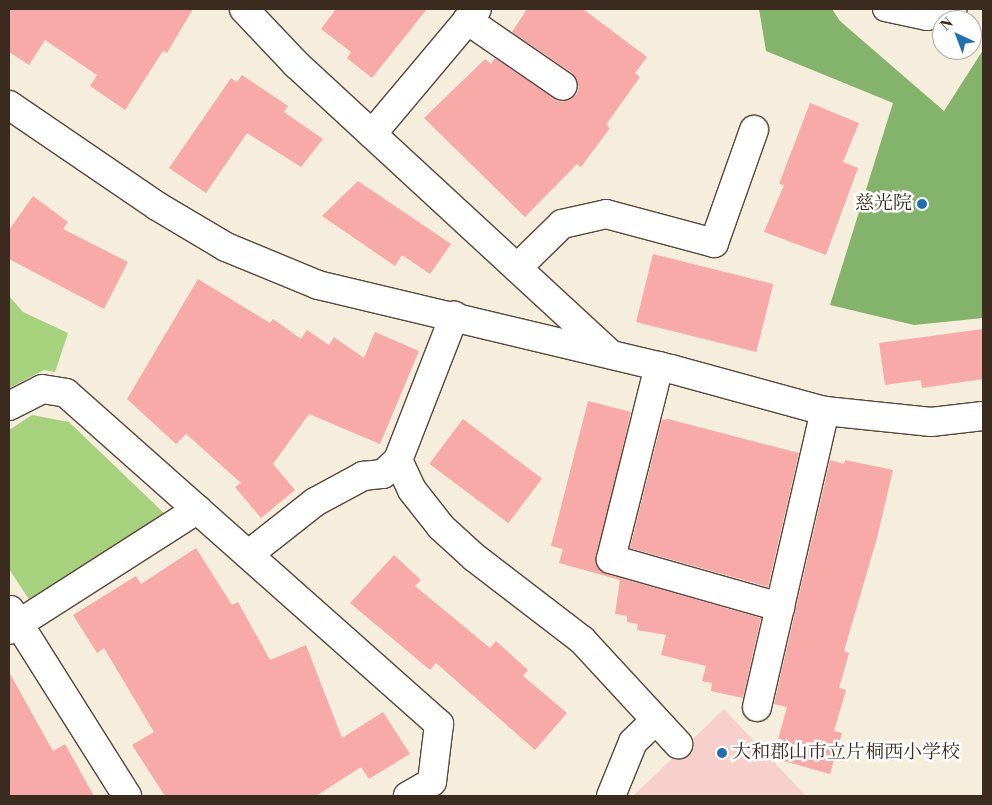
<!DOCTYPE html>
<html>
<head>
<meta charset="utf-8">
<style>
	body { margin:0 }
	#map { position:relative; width:992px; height:805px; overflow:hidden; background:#f5eedc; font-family:"Libre Bodoni","Noto Serif JP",serif }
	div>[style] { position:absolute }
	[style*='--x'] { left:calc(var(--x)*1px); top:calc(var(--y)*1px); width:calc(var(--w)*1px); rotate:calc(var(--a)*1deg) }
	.built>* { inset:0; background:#f7d0cc }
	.green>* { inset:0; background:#a6d17d }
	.forest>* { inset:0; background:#84b36c }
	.building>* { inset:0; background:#f8aaa8; transform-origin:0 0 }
	.roads { filter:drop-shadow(1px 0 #57473a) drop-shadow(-1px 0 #57473a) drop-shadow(0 1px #57473a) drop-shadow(0 -1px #57473a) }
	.service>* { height:24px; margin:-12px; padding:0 12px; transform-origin:12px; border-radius:12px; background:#fff }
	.minor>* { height:28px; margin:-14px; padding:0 14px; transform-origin:14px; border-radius:14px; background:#fff }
	.tertiary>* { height:28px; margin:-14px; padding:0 14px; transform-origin:14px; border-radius:14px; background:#fff }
	.dots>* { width:14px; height:14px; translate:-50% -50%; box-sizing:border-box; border:2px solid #fff; border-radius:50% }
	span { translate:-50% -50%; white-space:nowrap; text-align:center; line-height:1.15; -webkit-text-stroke:5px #fff; paint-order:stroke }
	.poi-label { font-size:19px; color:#3b2a1e }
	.right { translate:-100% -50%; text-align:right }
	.left { translate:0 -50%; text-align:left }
	.frame { position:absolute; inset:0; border:10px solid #3b2a1e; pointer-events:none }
	.north { position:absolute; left:932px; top:10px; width:50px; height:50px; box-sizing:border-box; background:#fff; border:1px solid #b1aaa5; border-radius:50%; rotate:317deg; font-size:14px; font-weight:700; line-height:20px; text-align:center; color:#3b2a1e }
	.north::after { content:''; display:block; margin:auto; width:18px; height:22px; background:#1f6fb2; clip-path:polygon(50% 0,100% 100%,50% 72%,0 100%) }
</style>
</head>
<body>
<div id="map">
	<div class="built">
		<div style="clip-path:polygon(724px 709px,806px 796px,633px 796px)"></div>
	</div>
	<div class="green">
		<div style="clip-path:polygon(9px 296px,23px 312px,68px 333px,55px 372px,44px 370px,9px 388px)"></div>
		<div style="clip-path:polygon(32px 415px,69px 422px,168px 517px,34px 607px,9px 569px,9px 430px)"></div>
	</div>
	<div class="forest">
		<div style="clip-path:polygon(759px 9px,832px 9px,840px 21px,944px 111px,983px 50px,983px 318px,914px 325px,830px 305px,893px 103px,766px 51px)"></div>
	</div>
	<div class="building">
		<div style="clip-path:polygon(9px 9px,193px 9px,167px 53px,163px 51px,125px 110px,90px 86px,97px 75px,45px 40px,29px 65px,9px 52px)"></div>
		<div style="clip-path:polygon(336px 9px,427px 9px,372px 78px,347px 58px,351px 52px,321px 29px)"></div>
		<div style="clip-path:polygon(527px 9px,583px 9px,647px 57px,635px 73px,640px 77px,606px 125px,610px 128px,581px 167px,577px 164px,525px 217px,424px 118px,485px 59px,491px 64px,495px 58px,555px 99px,562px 102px,576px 95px,579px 87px,572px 73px,512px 32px)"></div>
		<div style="clip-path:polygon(242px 75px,288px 106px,284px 112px,323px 139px,301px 167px,247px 133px,206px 193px,169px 168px,231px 78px,237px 82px)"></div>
		<div style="clip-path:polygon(810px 103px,859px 123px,843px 162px,858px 168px,826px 255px,764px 232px,784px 185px,779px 184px)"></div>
		<div style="clip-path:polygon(358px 181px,451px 244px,430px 274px,402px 255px,395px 266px,322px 216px)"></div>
		<div style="clip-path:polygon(33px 196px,68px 222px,63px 229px,128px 262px,104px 309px,9px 259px,9px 230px)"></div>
		<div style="left:653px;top:254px;width:124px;height:70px;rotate:14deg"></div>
		<div style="clip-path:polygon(198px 279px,270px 323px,273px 319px,301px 339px,307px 330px,329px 345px,334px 337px,364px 358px,375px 332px,419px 351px,380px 444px,309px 414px,273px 464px,295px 490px,261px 518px,235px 487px,241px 483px,186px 434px,176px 444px,127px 399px)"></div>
		<div style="clip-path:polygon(983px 329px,983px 379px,922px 388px,921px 380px,885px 385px,879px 343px)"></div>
		<div style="clip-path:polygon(588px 401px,631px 412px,596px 564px,607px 574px,761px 618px,743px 698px,711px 691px,712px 683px,702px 681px,706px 666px,661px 655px,666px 635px,637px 630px,638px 624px,627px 622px,627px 616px,615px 614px,620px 580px,559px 563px,563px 549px,551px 546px)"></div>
		<div style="left:463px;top:419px;width:99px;height:56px;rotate:37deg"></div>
		<div style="clip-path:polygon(668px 419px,799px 453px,768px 587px,630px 548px,662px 420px)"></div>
		<div style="clip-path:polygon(830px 460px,844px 464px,845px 460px,893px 470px,877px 538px,844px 651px,849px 653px,839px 688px,846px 690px,834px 731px,842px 733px,830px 774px,773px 758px,787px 707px,774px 704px)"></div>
		<div style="clip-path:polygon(196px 548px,232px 605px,238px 602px,270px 660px,306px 645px,342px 738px,383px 712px,410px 754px,369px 779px,361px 767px,316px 796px,165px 796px,132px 745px,154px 732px,104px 648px,97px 653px,73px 615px,136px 576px,141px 584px)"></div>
		<div style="clip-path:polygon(394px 555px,421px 580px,415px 586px,490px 648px,496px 641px,528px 670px,523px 676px,567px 713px,535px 750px,436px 663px,430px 670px,350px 603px)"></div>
		<div style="clip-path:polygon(9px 672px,53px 751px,65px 744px,94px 796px,9px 796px)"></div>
	</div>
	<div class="roads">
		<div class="service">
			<div style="--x:885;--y:9;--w:43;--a:12.1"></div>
			<div style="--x:927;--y:18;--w:29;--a:-18"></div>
		</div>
		<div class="minor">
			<div style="--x:467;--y:20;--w:116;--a:34.5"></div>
			<div style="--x:372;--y:134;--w:163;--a:-50"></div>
			<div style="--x:517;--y:268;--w:63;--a:-44.4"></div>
			<div style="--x:562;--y:224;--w:45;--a:-12.8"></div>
			<div style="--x:606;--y:214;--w:112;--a:15"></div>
			<div style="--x:714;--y:243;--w:120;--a:-70.5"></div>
			<div style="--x:659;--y:366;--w:199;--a:104"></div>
			<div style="--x:611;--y:559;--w:176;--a:15.9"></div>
			<div style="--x:9;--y:406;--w:37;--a:-27"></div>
			<div style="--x:42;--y:389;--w:24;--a:9"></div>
			<div style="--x:66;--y:393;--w:499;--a:41.6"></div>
			<div style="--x:439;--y:724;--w:58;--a:96.9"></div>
			<div style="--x:432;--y:782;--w:28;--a:150"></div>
			<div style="--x:398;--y:460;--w:33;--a:65"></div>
			<div style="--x:412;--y:490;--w:47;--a:51.9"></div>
			<div style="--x:441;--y:527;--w:46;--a:42.4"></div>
			<div style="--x:475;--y:558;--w:135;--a:37.5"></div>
			<div style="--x:582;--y:640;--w:142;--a:47.3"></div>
			<div style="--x:249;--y:554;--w:84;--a:-38.2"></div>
			<div style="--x:315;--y:502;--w:55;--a:-28.4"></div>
			<div style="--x:363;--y:476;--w:20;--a:-6"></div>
			<div style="--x:383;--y:474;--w:21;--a:-43"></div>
			<div style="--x:398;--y:460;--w:155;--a:-68.7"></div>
			<div style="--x:10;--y:610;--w:220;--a:57.8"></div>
			<div style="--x:9;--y:630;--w:224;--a:-32.6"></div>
			<div style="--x:757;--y:707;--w:304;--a:-77.1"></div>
			<div style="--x:611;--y:796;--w:58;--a:-67.8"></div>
			<div style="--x:633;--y:742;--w:30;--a:-44"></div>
		</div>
		<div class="tertiary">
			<div style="--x:244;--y:9;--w:76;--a:46.6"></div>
			<div style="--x:296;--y:64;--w:425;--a:42.7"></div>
			<div style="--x:9;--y:105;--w:179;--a:34.3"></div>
			<div style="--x:157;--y:206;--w:80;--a:30.7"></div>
			<div style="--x:226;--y:247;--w:100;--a:22.4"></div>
			<div style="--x:318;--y:285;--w:363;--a:13.4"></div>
			<div style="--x:671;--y:369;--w:160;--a:15.3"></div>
			<div style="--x:825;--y:411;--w:107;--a:5.9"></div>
			<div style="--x:931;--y:422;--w:52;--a:-6.6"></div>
		</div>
	</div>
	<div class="dots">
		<div style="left:922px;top:204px;background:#1f6fb2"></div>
		<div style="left:722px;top:753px;background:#1f6fb2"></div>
	</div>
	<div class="poi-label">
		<span class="right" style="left:912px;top:204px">慈光院</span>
		<span class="left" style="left:732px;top:753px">大和郡山市立片桐西小学校</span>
	</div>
	<div class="frame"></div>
	<div class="north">N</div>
</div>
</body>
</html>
